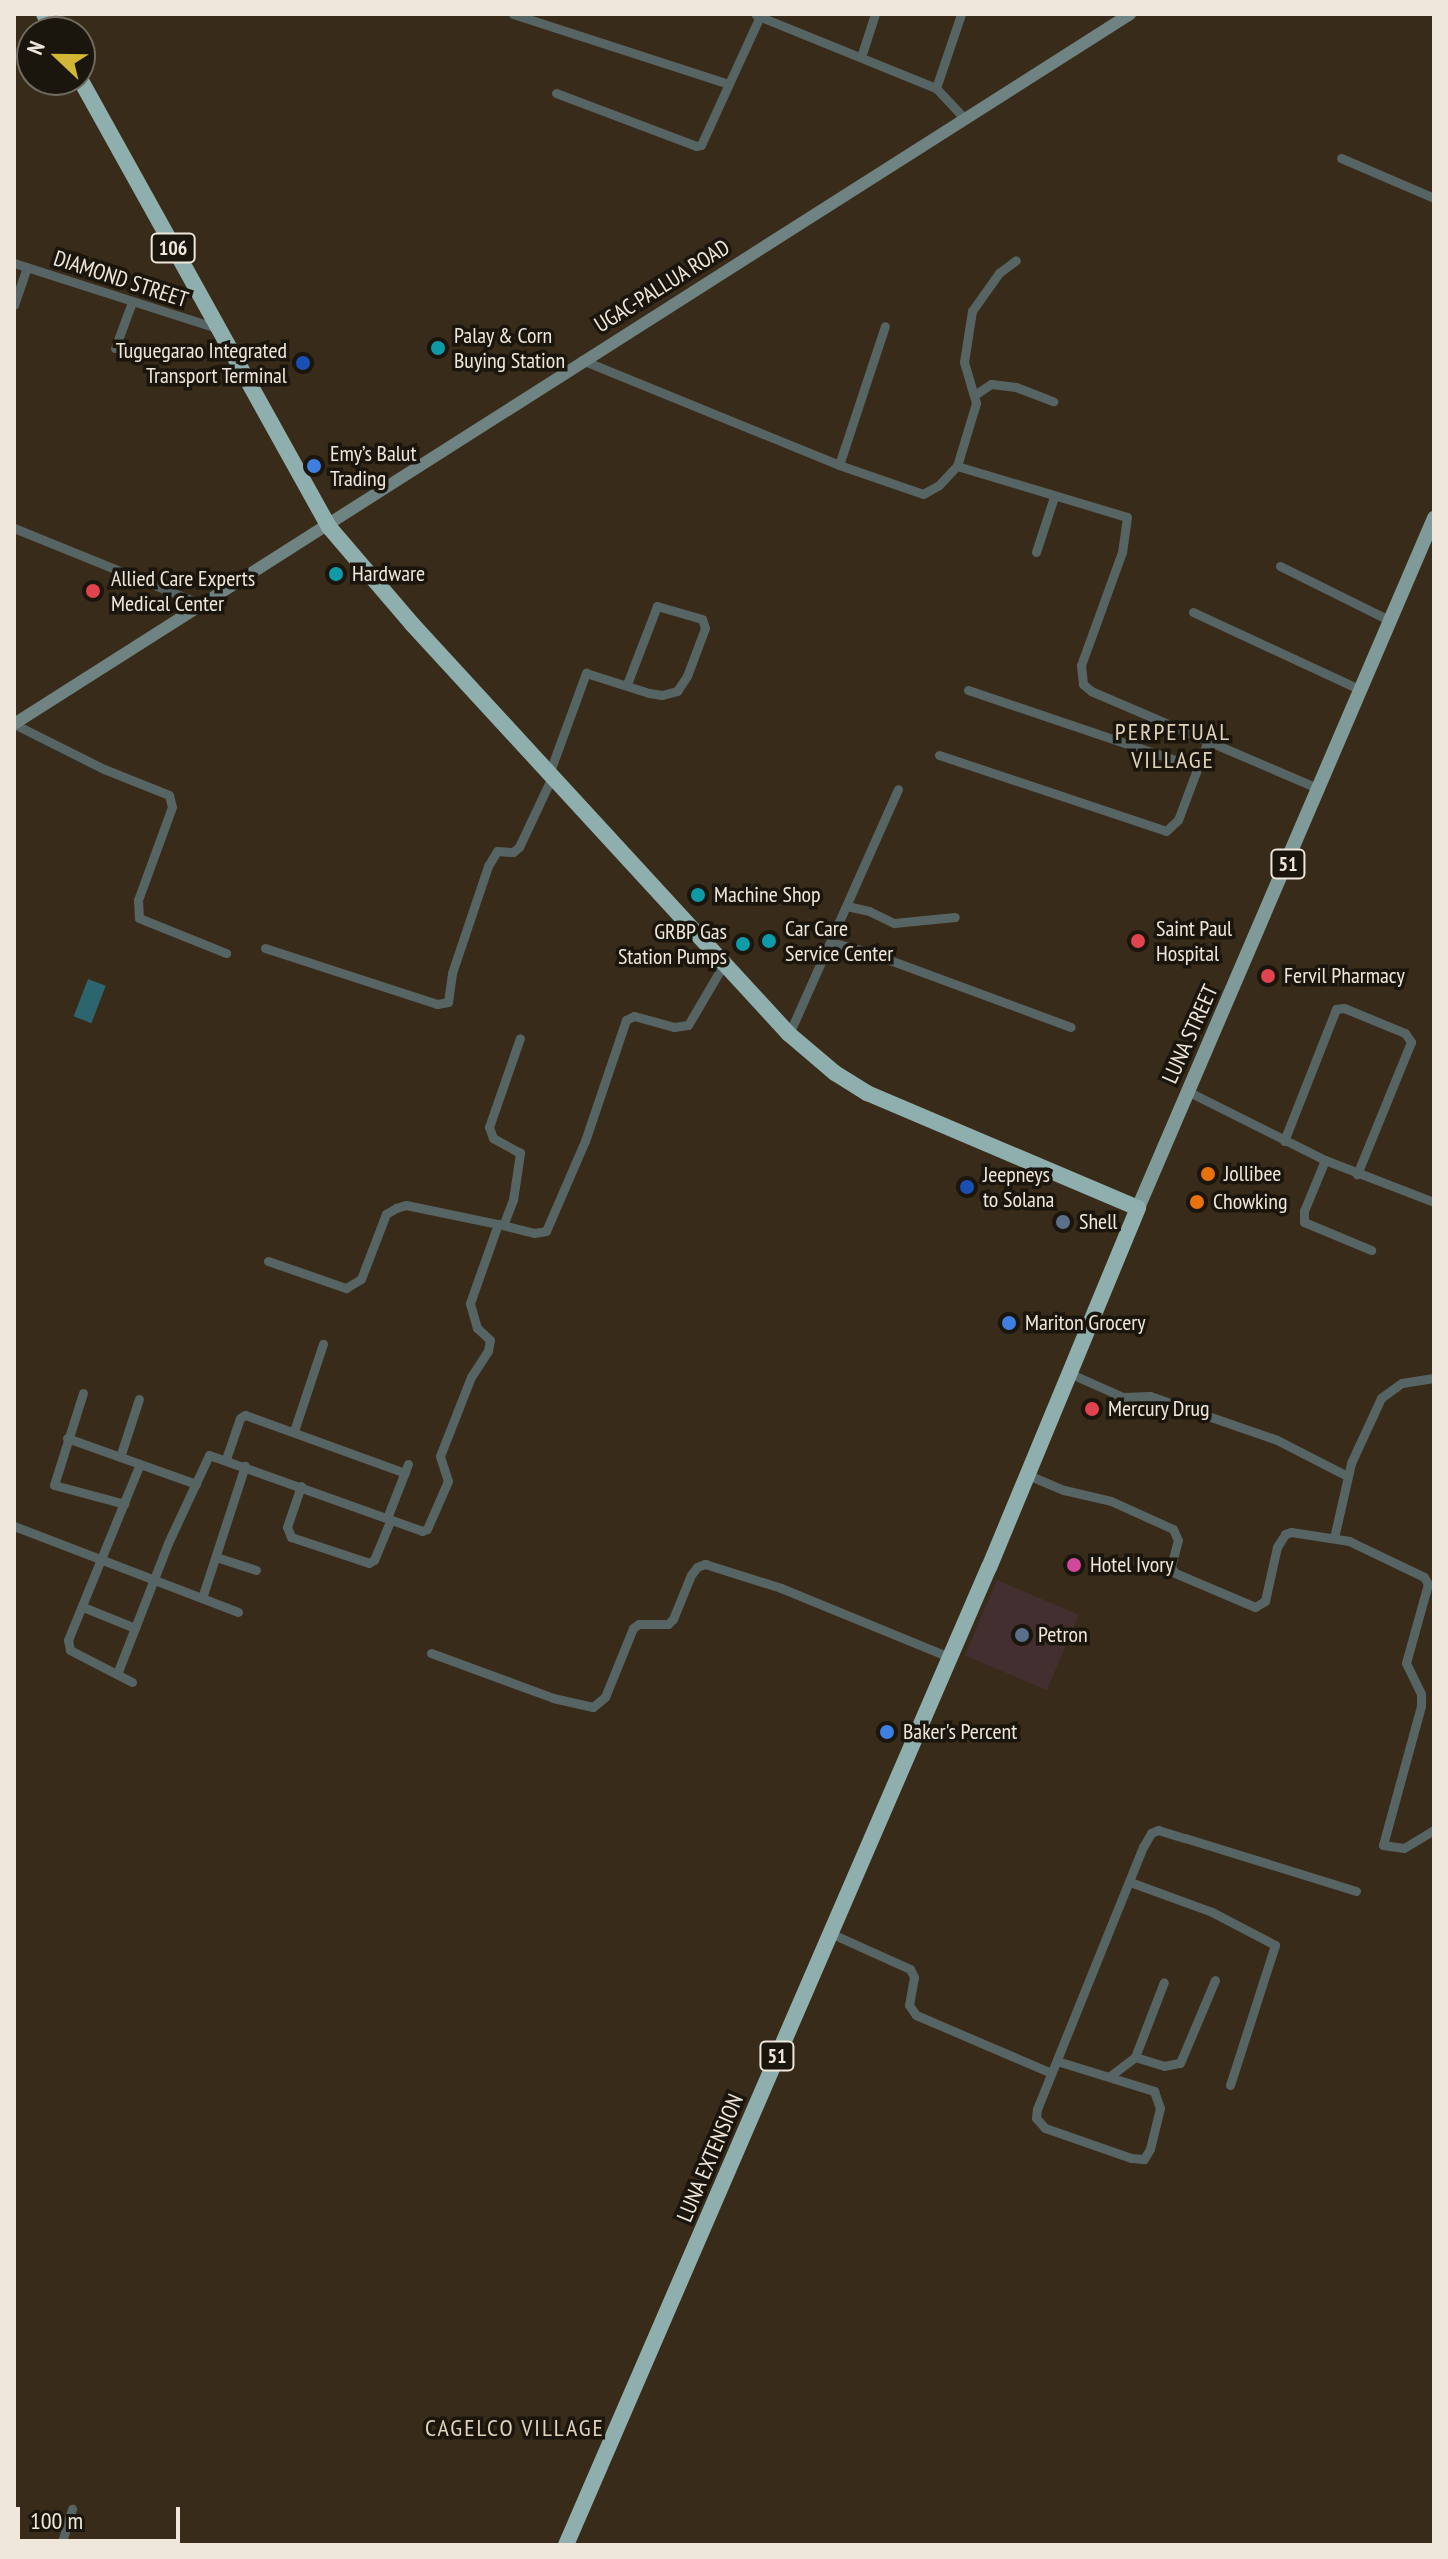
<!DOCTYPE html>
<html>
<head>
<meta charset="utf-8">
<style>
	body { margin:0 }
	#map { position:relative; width:1448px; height:2559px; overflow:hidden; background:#382b19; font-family:"PT Sans Narrow",sans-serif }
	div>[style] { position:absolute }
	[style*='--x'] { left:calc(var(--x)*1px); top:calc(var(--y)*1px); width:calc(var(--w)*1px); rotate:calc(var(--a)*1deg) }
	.commercial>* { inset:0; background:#432f2f; transform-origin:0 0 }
	.water>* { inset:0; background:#2d656f; transform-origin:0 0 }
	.street>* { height:9px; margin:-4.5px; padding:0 4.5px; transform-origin:4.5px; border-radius:4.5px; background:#576464 }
	.secondary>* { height:12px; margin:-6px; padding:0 6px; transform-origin:6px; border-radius:6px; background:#6e8382 }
	.primary>* { height:14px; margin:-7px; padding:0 7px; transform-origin:7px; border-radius:7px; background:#7f9a99 }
	.highway>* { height:16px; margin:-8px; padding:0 8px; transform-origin:8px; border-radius:8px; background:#8fafae }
	.dots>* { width:22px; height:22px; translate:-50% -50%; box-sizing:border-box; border:4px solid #1a150d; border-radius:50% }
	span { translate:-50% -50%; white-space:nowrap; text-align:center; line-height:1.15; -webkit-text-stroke:7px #1a150d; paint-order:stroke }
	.shield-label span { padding:2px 6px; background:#1a150d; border:2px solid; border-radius:6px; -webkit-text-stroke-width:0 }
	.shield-label { font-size:20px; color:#efe7db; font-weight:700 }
	.street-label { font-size:22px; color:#efe7db }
	.poi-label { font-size:22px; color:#efe7db }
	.left { translate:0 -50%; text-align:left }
	.right { translate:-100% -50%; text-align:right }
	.neighbourhood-label { font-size:24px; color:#e1d1ba; letter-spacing:2px }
	.frame { position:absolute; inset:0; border:16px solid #efe7db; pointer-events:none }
	.north { position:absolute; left:16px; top:16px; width:80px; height:80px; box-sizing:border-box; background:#1a150d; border:2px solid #6f695f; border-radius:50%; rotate:292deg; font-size:22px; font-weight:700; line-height:32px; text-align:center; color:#efe7db }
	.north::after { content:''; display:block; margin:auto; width:28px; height:36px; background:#d2b736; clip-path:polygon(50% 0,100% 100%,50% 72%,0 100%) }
	.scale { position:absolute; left:16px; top:2507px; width:164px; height:36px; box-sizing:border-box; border:4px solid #efe7db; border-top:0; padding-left:10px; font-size:24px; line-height:28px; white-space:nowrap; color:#efe7db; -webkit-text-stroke:6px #1a150d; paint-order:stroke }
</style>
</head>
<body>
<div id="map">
	<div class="commercial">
		<div style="left:997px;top:1580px;width:89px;height:82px;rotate:23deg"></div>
	</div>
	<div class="water">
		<div style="left:88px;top:979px;width:19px;height:40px;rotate:21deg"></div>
	</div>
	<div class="street">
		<div style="--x:513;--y:14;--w:226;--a:18"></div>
		<div style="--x:756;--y:15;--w:194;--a:22.1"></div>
		<div style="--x:936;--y:88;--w:42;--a:46.9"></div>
		<div style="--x:861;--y:57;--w:45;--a:-72"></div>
		<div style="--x:936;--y:88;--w:78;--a:-71.3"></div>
		<div style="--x:556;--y:93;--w:150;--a:20.7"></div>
		<div style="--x:696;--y:146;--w:5;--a:-11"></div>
		<div style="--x:701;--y:145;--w:142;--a:-65.4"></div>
		<div style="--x:1341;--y:158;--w:101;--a:23.3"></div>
		<div style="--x:14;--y:263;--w:212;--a:17.8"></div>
		<div style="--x:14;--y:305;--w:40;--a:-71.1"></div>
		<div style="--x:115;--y:348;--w:49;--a:-69.7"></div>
		<div style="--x:582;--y:360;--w:278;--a:22.2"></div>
		<div style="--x:839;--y:465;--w:89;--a:19"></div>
		<div style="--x:923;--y:494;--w:18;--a:-29"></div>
		<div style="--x:939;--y:485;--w:26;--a:-47"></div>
		<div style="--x:957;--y:466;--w:66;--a:-73.2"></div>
		<div style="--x:976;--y:403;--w:43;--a:-106.3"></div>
		<div style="--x:964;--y:362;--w:52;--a:-81.1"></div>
		<div style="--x:972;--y:311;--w:47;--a:-54.6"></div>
		<div style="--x:999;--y:273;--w:21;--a:-37"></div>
		<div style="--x:976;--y:394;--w:18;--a:-34"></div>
		<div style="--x:991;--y:384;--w:25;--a:7"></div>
		<div style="--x:1016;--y:387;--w:40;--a:21"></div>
		<div style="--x:839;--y:465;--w:146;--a:-71.7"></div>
		<div style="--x:957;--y:466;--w:177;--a:16.7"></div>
		<div style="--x:1127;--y:517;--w:35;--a:98"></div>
		<div style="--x:1122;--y:552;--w:120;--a:109.9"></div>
		<div style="--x:1081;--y:665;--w:19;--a:84"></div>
		<div style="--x:1083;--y:684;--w:11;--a:41"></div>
		<div style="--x:1091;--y:691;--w:249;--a:23.2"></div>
		<div style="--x:14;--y:528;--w:205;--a:22.1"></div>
		<div style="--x:1036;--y:552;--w:58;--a:-71.9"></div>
		<div style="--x:1280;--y:566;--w:124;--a:26.4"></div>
		<div style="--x:1193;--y:612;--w:185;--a:24.9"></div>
		<div style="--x:968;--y:690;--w:243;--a:18.7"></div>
		<div style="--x:14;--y:724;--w:101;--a:26.6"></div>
		<div style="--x:104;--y:769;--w:70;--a:21.8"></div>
		<div style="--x:169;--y:795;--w:12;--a:76"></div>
		<div style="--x:172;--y:807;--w:99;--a:110.1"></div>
		<div style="--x:138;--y:900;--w:18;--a:87"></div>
		<div style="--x:139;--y:918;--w:94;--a:21.9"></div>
		<div style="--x:939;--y:755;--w:239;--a:18.5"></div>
		<div style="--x:1166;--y:831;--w:16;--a:-43"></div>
		<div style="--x:1178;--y:820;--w:85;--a:-69.4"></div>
		<div style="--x:549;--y:774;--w:108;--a:-69.9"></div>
		<div style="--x:586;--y:673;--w:66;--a:17.6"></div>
		<div style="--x:649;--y:693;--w:13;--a:9"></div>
		<div style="--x:662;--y:695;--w:16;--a:-15"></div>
		<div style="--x:677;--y:691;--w:18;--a:-56"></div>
		<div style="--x:687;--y:676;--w:51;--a:-69.4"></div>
		<div style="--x:705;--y:628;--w:9;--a:-108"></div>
		<div style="--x:702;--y:619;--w:47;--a:-163.9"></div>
		<div style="--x:657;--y:606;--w:84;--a:111"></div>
		<div style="--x:847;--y:906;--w:23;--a:13"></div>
		<div style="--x:869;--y:911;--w:28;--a:26"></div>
		<div style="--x:894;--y:923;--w:61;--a:-5.6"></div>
		<div style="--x:831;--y:942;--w:38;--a:15"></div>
		<div style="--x:868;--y:952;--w:216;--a:20.3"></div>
		<div style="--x:265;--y:948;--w:181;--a:18"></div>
		<div style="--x:437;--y:1004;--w:11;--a:-10"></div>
		<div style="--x:448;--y:1002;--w:29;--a:-82"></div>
		<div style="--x:452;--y:973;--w:113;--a:-71.4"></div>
		<div style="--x:488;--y:866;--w:17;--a:-59"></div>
		<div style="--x:497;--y:851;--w:16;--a:4"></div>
		<div style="--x:513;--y:852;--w:8;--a:-40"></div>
		<div style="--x:519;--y:847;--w:77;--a:-64.8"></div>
		<div style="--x:789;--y:1034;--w:268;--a:-66"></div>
		<div style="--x:1189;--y:1092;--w:152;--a:26.6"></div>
		<div style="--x:1325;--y:1160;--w:117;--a:21.1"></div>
		<div style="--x:1284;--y:1141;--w:142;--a:-68.5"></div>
		<div style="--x:1336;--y:1009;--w:8;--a:-7"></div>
		<div style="--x:1344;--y:1008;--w:66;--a:22.3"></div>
		<div style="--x:1405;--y:1033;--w:11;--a:56"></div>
		<div style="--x:1411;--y:1042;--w:143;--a:112.2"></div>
		<div style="--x:1325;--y:1160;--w:55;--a:112.4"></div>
		<div style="--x:1304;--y:1211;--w:11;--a:90"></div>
		<div style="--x:1304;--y:1222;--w:73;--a:22.7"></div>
		<div style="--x:504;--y:1223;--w:25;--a:-69"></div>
		<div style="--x:513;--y:1200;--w:48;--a:-81.5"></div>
		<div style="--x:520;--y:1153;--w:31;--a:-151"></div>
		<div style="--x:493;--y:1138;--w:12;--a:-110"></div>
		<div style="--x:489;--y:1127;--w:94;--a:-70.8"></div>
		<div style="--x:268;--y:1261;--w:83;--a:19.1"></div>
		<div style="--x:346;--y:1288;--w:17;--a:-31"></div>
		<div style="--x:361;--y:1279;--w:70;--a:-69"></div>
		<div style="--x:386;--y:1214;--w:12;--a:-31"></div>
		<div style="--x:396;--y:1208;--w:10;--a:-17"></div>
		<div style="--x:406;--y:1205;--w:94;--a:11.7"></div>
		<div style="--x:1069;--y:1373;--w:59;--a:24"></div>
		<div style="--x:1123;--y:1397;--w:27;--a:-2"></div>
		<div style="--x:1150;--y:1396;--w:134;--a:19.1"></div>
		<div style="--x:1277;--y:1440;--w:79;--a:27.2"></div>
		<div style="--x:83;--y:1393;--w:96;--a:107.5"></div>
		<div style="--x:54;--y:1485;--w:73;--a:15"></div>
		<div style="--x:294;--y:1431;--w:92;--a:-71.6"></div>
		<div style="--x:67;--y:1438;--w:137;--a:19.6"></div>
		<div style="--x:120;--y:1457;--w:61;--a:-71.9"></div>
		<div style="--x:226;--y:1459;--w:43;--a:-71.1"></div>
		<div style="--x:240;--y:1418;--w:6;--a:-31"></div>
		<div style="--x:245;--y:1415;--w:170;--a:19.9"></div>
		<div style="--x:1028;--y:1475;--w:39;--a:23"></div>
		<div style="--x:1064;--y:1490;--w:48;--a:13.2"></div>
		<div style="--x:1111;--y:1501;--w:68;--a:24.3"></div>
		<div style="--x:1173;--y:1529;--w:12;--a:66"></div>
		<div style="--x:1178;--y:1540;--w:28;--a:105"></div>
		<div style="--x:1171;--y:1567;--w:7;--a:56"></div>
		<div style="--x:1175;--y:1573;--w:87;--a:23"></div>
		<div style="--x:1255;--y:1607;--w:12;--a:-31"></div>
		<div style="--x:1265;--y:1601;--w:55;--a:-77.5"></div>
		<div style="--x:1277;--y:1547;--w:15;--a:-58"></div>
		<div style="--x:1285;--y:1534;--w:6;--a:-18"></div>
		<div style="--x:1291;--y:1532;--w:59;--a:8.8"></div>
		<div style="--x:1349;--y:1541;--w:83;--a:25.6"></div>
		<div style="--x:1424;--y:1577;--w:8;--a:60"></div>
		<div style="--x:1428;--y:1584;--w:82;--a:105.6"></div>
		<div style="--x:1406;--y:1663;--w:34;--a:64"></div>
		<div style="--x:1421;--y:1694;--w:12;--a:90"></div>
		<div style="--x:1421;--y:1706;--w:144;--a:105.3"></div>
		<div style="--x:1383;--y:1845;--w:21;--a:8"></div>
		<div style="--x:1404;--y:1848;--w:35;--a:-31"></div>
		<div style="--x:301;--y:1486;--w:43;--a:108.9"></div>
		<div style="--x:287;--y:1527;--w:11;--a:68"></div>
		<div style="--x:291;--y:1537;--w:82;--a:18.4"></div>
		<div style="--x:369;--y:1563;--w:6;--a:-31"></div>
		<div style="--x:374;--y:1560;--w:44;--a:-67.5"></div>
		<div style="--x:387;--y:1518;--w:58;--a:-68.7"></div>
		<div style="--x:14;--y:1526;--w:240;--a:21"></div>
		<div style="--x:1334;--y:1538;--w:77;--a:-77.2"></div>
		<div style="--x:1351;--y:1463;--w:72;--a:-65.2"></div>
		<div style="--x:1381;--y:1398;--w:26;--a:-36"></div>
		<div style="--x:1402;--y:1383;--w:32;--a:-9"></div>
		<div style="--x:216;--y:1557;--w:42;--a:18"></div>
		<div style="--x:202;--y:1598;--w:139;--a:-72"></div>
		<div style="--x:83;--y:1607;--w:56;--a:22"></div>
		<div style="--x:431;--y:1653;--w:130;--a:20.2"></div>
		<div style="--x:553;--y:1698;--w:41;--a:12.7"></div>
		<div style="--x:593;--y:1707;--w:16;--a:-40"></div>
		<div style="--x:605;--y:1697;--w:74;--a:-67.9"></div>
		<div style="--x:633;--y:1628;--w:7;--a:-34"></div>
		<div style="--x:639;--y:1624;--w:29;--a:0"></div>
		<div style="--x:668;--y:1624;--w:7;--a:-45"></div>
		<div style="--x:673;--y:1619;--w:48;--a:-67.8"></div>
		<div style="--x:691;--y:1575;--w:10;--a:-53"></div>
		<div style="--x:697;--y:1567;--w:9;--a:-21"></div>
		<div style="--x:705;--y:1564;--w:80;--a:17.5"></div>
		<div style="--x:781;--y:1588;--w:182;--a:22.3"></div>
		<div style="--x:117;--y:1674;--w:141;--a:-68.7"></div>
		<div style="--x:168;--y:1543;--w:97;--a:-65"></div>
		<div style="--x:209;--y:1455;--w:226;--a:19.6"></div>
		<div style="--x:422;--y:1531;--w:5;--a:-22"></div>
		<div style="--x:427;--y:1529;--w:52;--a:-66.4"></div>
		<div style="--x:448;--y:1481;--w:26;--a:-108"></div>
		<div style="--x:440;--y:1456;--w:85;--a:-68.6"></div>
		<div style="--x:471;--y:1377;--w:31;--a:-57"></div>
		<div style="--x:488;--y:1351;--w:11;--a:-80"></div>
		<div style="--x:490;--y:1340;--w:18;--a:-137"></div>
		<div style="--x:477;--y:1328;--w:26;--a:-106"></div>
		<div style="--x:470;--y:1303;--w:84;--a:-70.5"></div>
		<div style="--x:498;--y:1224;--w:37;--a:14"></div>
		<div style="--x:534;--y:1233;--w:12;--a:-9"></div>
		<div style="--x:546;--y:1231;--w:98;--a:-66.6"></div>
		<div style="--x:585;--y:1141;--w:128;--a:-71.3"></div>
		<div style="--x:626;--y:1020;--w:9;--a:-27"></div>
		<div style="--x:634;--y:1016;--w:41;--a:15.4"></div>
		<div style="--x:674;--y:1027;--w:14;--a:-8"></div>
		<div style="--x:688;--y:1025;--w:71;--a:-59.5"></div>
		<div style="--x:132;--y:1682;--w:70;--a:-152.7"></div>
		<div style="--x:70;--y:1650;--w:10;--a:-101"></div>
		<div style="--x:68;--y:1640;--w:190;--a:-67.8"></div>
		<div style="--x:1130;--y:1882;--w:87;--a:20.1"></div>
		<div style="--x:1212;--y:1912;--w:71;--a:27.6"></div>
		<div style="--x:1275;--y:1945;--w:147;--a:107.8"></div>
		<div style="--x:830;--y:1933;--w:88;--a:24.2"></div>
		<div style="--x:910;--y:1969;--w:9;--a:63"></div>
		<div style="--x:914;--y:1977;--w:28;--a:100"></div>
		<div style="--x:909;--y:2005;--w:12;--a:55"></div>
		<div style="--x:916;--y:2015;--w:147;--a:23.2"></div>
		<div style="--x:1135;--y:2057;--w:30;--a:17"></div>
		<div style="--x:1164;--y:2066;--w:16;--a:-11"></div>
		<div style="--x:1180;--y:2063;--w:90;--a:-67.1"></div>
		<div style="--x:1057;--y:2061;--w:102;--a:17.2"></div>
		<div style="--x:1154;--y:2091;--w:18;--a:71"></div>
		<div style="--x:1160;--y:2108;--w:42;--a:103.7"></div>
		<div style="--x:1150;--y:2149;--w:12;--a:121"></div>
		<div style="--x:1144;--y:2159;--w:13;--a:-176"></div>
		<div style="--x:1131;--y:2158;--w:91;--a:-160.8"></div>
		<div style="--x:1045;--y:2128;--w:13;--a:-132"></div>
		<div style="--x:1036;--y:2118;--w:9;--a:-84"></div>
		<div style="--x:1037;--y:2109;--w:283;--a:-68"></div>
		<div style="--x:1143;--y:1847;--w:16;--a:-60"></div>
		<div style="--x:1151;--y:1833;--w:8;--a:-23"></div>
		<div style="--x:1158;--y:1830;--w:28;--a:17"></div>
		<div style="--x:1185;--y:1838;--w:179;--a:17.2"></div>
		<div style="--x:1110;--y:2076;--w:31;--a:-37"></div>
		<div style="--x:1135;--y:2057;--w:80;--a:-68.9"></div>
		<div style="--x:61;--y:2545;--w:38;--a:-73"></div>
	</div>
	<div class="secondary">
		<div style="--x:14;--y:724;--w:1323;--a:-32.46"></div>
	</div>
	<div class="primary">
		<div style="--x:1138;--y:1208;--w:751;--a:-66.78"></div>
	</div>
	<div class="highway">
		<div style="--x:44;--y:14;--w:21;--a:61"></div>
		<div style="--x:80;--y:79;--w:513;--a:60.93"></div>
		<div style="--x:329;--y:527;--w:128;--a:49.4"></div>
		<div style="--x:412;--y:624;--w:557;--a:47.4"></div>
		<div style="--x:789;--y:1034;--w:60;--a:40.3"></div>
		<div style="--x:835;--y:1073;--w:38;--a:32"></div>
		<div style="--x:867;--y:1093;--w:294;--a:23"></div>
		<div style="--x:1138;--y:1208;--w:389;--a:112.5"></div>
		<div style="--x:989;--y:1567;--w:1066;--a:113.39"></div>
	</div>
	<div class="dots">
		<div style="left:438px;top:348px;background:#0f9aa8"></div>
		<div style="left:303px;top:363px;background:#1a4fb4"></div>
		<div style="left:314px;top:466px;background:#3f7fe0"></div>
		<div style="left:336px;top:574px;background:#0f9aa8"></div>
		<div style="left:93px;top:591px;background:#e0444e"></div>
		<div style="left:698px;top:895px;background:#0f9aa8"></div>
		<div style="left:769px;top:941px;background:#0f9aa8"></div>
		<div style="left:1138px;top:941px;background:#e0444e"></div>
		<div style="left:743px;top:944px;background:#0f9aa8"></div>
		<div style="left:1268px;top:976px;background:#e0444e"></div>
		<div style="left:1208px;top:1174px;background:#e8710a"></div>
		<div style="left:967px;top:1187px;background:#1a4fb4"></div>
		<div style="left:1197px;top:1202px;background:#e8710a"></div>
		<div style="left:1063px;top:1222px;background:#5c6f8a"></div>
		<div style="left:1009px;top:1323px;background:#3f7fe0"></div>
		<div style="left:1092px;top:1409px;background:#e0444e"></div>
		<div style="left:1074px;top:1565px;background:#d1479c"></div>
		<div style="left:1022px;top:1635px;background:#5c6f8a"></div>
		<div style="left:887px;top:1732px;background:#3f7fe0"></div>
	</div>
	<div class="shield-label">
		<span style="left:173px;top:248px">106</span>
		<span style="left:1288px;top:864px">51</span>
		<span style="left:777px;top:2056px">51</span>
	</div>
	<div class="street-label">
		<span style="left:121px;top:279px;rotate:18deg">DIAMOND STREET</span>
		<span style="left:662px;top:286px;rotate:-32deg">UGAC-PALLUA ROAD</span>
		<span style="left:1190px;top:1034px;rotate:-66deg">LUNA STREET</span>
		<span style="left:710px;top:2158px;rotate:-67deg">LUNA EXTENSION</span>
	</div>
	<div class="poi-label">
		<span class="left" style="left:454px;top:348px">Palay &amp; Corn<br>Buying Station</span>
		<span class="right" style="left:287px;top:363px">Tuguegarao Integrated<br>Transport Terminal</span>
		<span class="left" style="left:330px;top:466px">Emy’s Balut<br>Trading</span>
		<span class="left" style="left:352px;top:574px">Hardware</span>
		<span class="left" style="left:111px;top:591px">Allied Care Experts<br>Medical Center</span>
		<span class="left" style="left:714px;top:895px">Machine Shop</span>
		<span class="left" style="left:785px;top:941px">Car Care<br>Service Center</span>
		<span class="left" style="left:1156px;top:941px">Saint Paul<br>Hospital</span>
		<span class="right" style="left:727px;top:944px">GRBP Gas<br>Station Pumps</span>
		<span class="left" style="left:1284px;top:976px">Fervil Pharmacy</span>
		<span class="left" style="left:983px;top:1187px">Jeepneys<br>to Solana</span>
		<span class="left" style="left:1224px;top:1174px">Jollibee</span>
		<span class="left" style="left:1213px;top:1202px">Chowking</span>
		<span class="left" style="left:1079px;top:1222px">Shell</span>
		<span class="left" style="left:1025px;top:1323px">Mariton Grocery</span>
		<span class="left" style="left:1108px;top:1409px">Mercury Drug</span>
		<span class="left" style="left:1090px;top:1565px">Hotel Ivory</span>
		<span class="left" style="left:1038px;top:1635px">Petron</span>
		<span class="left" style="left:903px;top:1732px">Baker's Percent</span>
	</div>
	<div class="neighbourhood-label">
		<span style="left:1173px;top:746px">PERPETUAL<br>VILLAGE</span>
		<span style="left:515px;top:2428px">CAGELCO VILLAGE</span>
	</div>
	<div class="frame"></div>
	<div class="north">N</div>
	<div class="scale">100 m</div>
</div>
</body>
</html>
